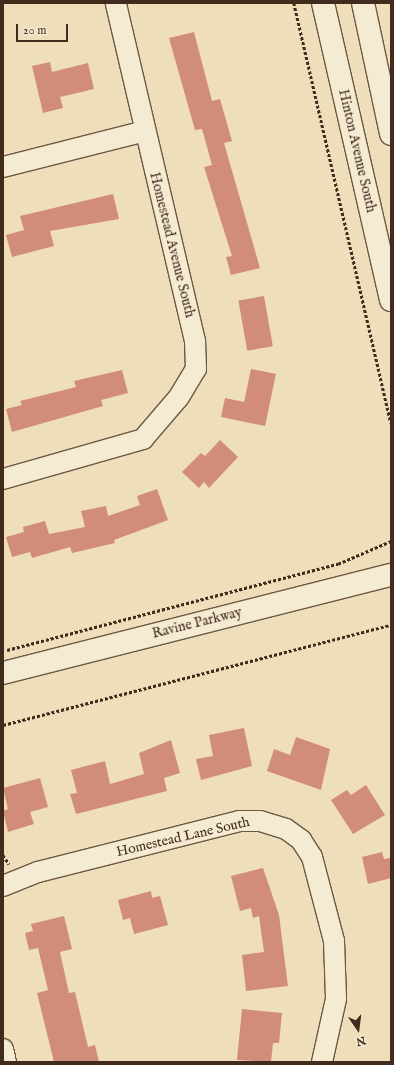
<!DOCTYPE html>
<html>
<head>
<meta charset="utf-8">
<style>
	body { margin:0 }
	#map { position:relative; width:394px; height:1065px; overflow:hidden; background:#efdeba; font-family:"IM FELL English",serif }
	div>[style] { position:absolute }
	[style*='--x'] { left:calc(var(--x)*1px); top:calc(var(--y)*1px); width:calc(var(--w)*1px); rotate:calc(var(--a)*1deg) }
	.building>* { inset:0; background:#d28c7a; transform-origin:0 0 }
	.path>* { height:2.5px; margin-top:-1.25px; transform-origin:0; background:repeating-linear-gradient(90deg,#412b1d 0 3px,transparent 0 5px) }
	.roads { filter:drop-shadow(1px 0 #6c5844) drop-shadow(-1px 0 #6c5844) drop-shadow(0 1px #6c5844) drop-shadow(0 -1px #6c5844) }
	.street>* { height:20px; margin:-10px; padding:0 10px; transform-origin:10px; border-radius:10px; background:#f5ead2 }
	.secondary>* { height:22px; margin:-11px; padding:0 11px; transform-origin:11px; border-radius:11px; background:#f5ead2 }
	span { translate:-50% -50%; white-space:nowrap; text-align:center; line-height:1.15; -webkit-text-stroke:3px #f5ead2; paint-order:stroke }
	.street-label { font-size:14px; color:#412b1d }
	.frame { position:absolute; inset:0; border:4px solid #412b1d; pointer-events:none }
	.north { position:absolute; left:338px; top:1009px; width:40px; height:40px; -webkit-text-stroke:3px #f5ead2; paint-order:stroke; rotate:166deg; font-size:11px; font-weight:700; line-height:16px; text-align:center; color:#412b1d }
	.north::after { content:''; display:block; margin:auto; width:14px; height:18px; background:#412b1d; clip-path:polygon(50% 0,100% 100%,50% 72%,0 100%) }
	.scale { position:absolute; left:16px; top:24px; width:52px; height:18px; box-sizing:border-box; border:2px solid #412b1d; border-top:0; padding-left:5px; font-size:12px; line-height:14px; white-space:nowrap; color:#412b1d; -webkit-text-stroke:3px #f5ead2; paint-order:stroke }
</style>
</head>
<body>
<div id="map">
	<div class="building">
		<div style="clip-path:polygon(194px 32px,212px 101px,220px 99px,232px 141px,224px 143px,260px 268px,231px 275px,226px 257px,232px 256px,204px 167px,212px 165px,202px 129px,195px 130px,169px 38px)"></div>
		<div style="clip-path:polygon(50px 62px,52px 72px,88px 63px,94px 89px,60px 97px,63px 108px,43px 113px,32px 66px)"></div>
		<div style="clip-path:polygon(113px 194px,119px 219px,50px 231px,54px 246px,12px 257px,6px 235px,24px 230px,20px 216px)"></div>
		<div style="left:264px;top:296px;width:51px;height:26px;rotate:80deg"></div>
		<div style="clip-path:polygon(251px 369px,276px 374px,265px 426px,221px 417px,225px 398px,244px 402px)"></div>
		<div style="clip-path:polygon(122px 370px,128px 393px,101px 400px,103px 406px,12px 432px,6px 409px,22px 405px,20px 401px,76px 387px,74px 381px)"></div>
		<div style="clip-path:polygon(220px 440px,238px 457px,209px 488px,204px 482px,199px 488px,182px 472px,201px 453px,205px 456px)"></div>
		<div style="clip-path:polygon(157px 489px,168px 520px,114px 540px,115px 543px,72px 553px,70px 547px,32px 558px,30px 552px,12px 557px,6px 537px,24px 532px,23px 527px,45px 521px,49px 534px,85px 527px,81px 511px,106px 506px,108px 516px,140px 505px,137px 496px)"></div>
		<div style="clip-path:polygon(244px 728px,252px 766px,201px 780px,196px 759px,213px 756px,209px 735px)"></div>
		<div style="clip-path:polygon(296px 737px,330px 749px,321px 790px,267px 771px,274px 749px,290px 755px)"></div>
		<div style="clip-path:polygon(171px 740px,180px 773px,164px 778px,167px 791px,76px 814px,70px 794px,77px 793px,71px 770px,105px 761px,110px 784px,144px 774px,139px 753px)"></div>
		<div style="clip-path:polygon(40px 778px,48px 807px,30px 812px,34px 824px,8px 832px,3px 811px,8px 809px,3px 788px)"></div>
		<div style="clip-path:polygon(366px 785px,385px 815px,353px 834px,331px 800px,347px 790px,351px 795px)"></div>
		<div style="clip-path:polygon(382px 852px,384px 859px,391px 858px,391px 878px,368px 884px,362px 857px)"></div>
		<div style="clip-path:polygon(263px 868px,279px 915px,288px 986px,246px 991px,242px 955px,264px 952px,259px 916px,253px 918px,251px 908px,240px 911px,231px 876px)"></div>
		<div style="clip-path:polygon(151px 891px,152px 898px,160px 896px,168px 925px,134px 934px,130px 918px,123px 920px,118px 900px)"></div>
		<div style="clip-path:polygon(64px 916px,72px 949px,60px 952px,69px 993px,75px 992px,88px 1047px,95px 1045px,99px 1062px,54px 1062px,37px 993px,48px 990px,38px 948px,29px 950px,25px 933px,33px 931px,31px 924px)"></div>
		<div style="clip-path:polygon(242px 1009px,282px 1013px,279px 1043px,273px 1043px,271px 1062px,237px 1060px)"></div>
	</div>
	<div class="path">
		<div style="--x:294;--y:3;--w:431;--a:77"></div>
		<div style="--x:7;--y:650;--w:342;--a:-14.6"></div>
		<div style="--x:338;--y:564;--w:58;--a:-23.5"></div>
		<div style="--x:3;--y:725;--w:401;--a:-14.5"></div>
		<div style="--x:3;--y:855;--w:11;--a:56"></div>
	</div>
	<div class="roads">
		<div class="street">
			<div style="--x:3;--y:167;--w:146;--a:-14.2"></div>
			<div style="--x:3;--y:479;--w:146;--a:-15.9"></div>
			<div style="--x:143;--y:439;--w:55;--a:-49.4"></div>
			<div style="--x:179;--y:397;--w:33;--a:-59"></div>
			<div style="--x:196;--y:369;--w:28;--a:-92"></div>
			<div style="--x:195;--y:341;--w:347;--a:-103.2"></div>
			<div style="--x:3;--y:886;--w:38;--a:-22"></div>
			<div style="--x:38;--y:872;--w:207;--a:-14.2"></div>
			<div style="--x:239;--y:821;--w:21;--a:0"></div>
			<div style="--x:260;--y:821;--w:27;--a:17"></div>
			<div style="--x:286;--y:829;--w:19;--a:36"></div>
			<div style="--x:301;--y:840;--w:20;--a:57"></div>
			<div style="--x:312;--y:857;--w:87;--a:75.3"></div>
			<div style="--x:334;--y:941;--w:58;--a:88"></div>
			<div style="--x:336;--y:999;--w:65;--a:102.5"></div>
			<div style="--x:3;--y:1049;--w:13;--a:77"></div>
		</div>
		<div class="secondary">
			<div style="--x:323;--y:3;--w:305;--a:77.1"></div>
			<div style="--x:363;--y:3;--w:134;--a:77.9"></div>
			<div style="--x:3;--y:673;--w:400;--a:-14.2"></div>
		</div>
	</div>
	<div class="street-label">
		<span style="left:357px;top:151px;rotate:77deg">Hinton Avenue South</span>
		<span style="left:172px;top:245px;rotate:76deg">Homestead Avenue South</span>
		<span style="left:197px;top:623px;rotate:-14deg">Ravine Parkway</span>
		<span style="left:183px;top:837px;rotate:-13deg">Homestead Lane South</span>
	</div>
	<div class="frame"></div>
	<div class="north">N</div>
	<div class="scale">20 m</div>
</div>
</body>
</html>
